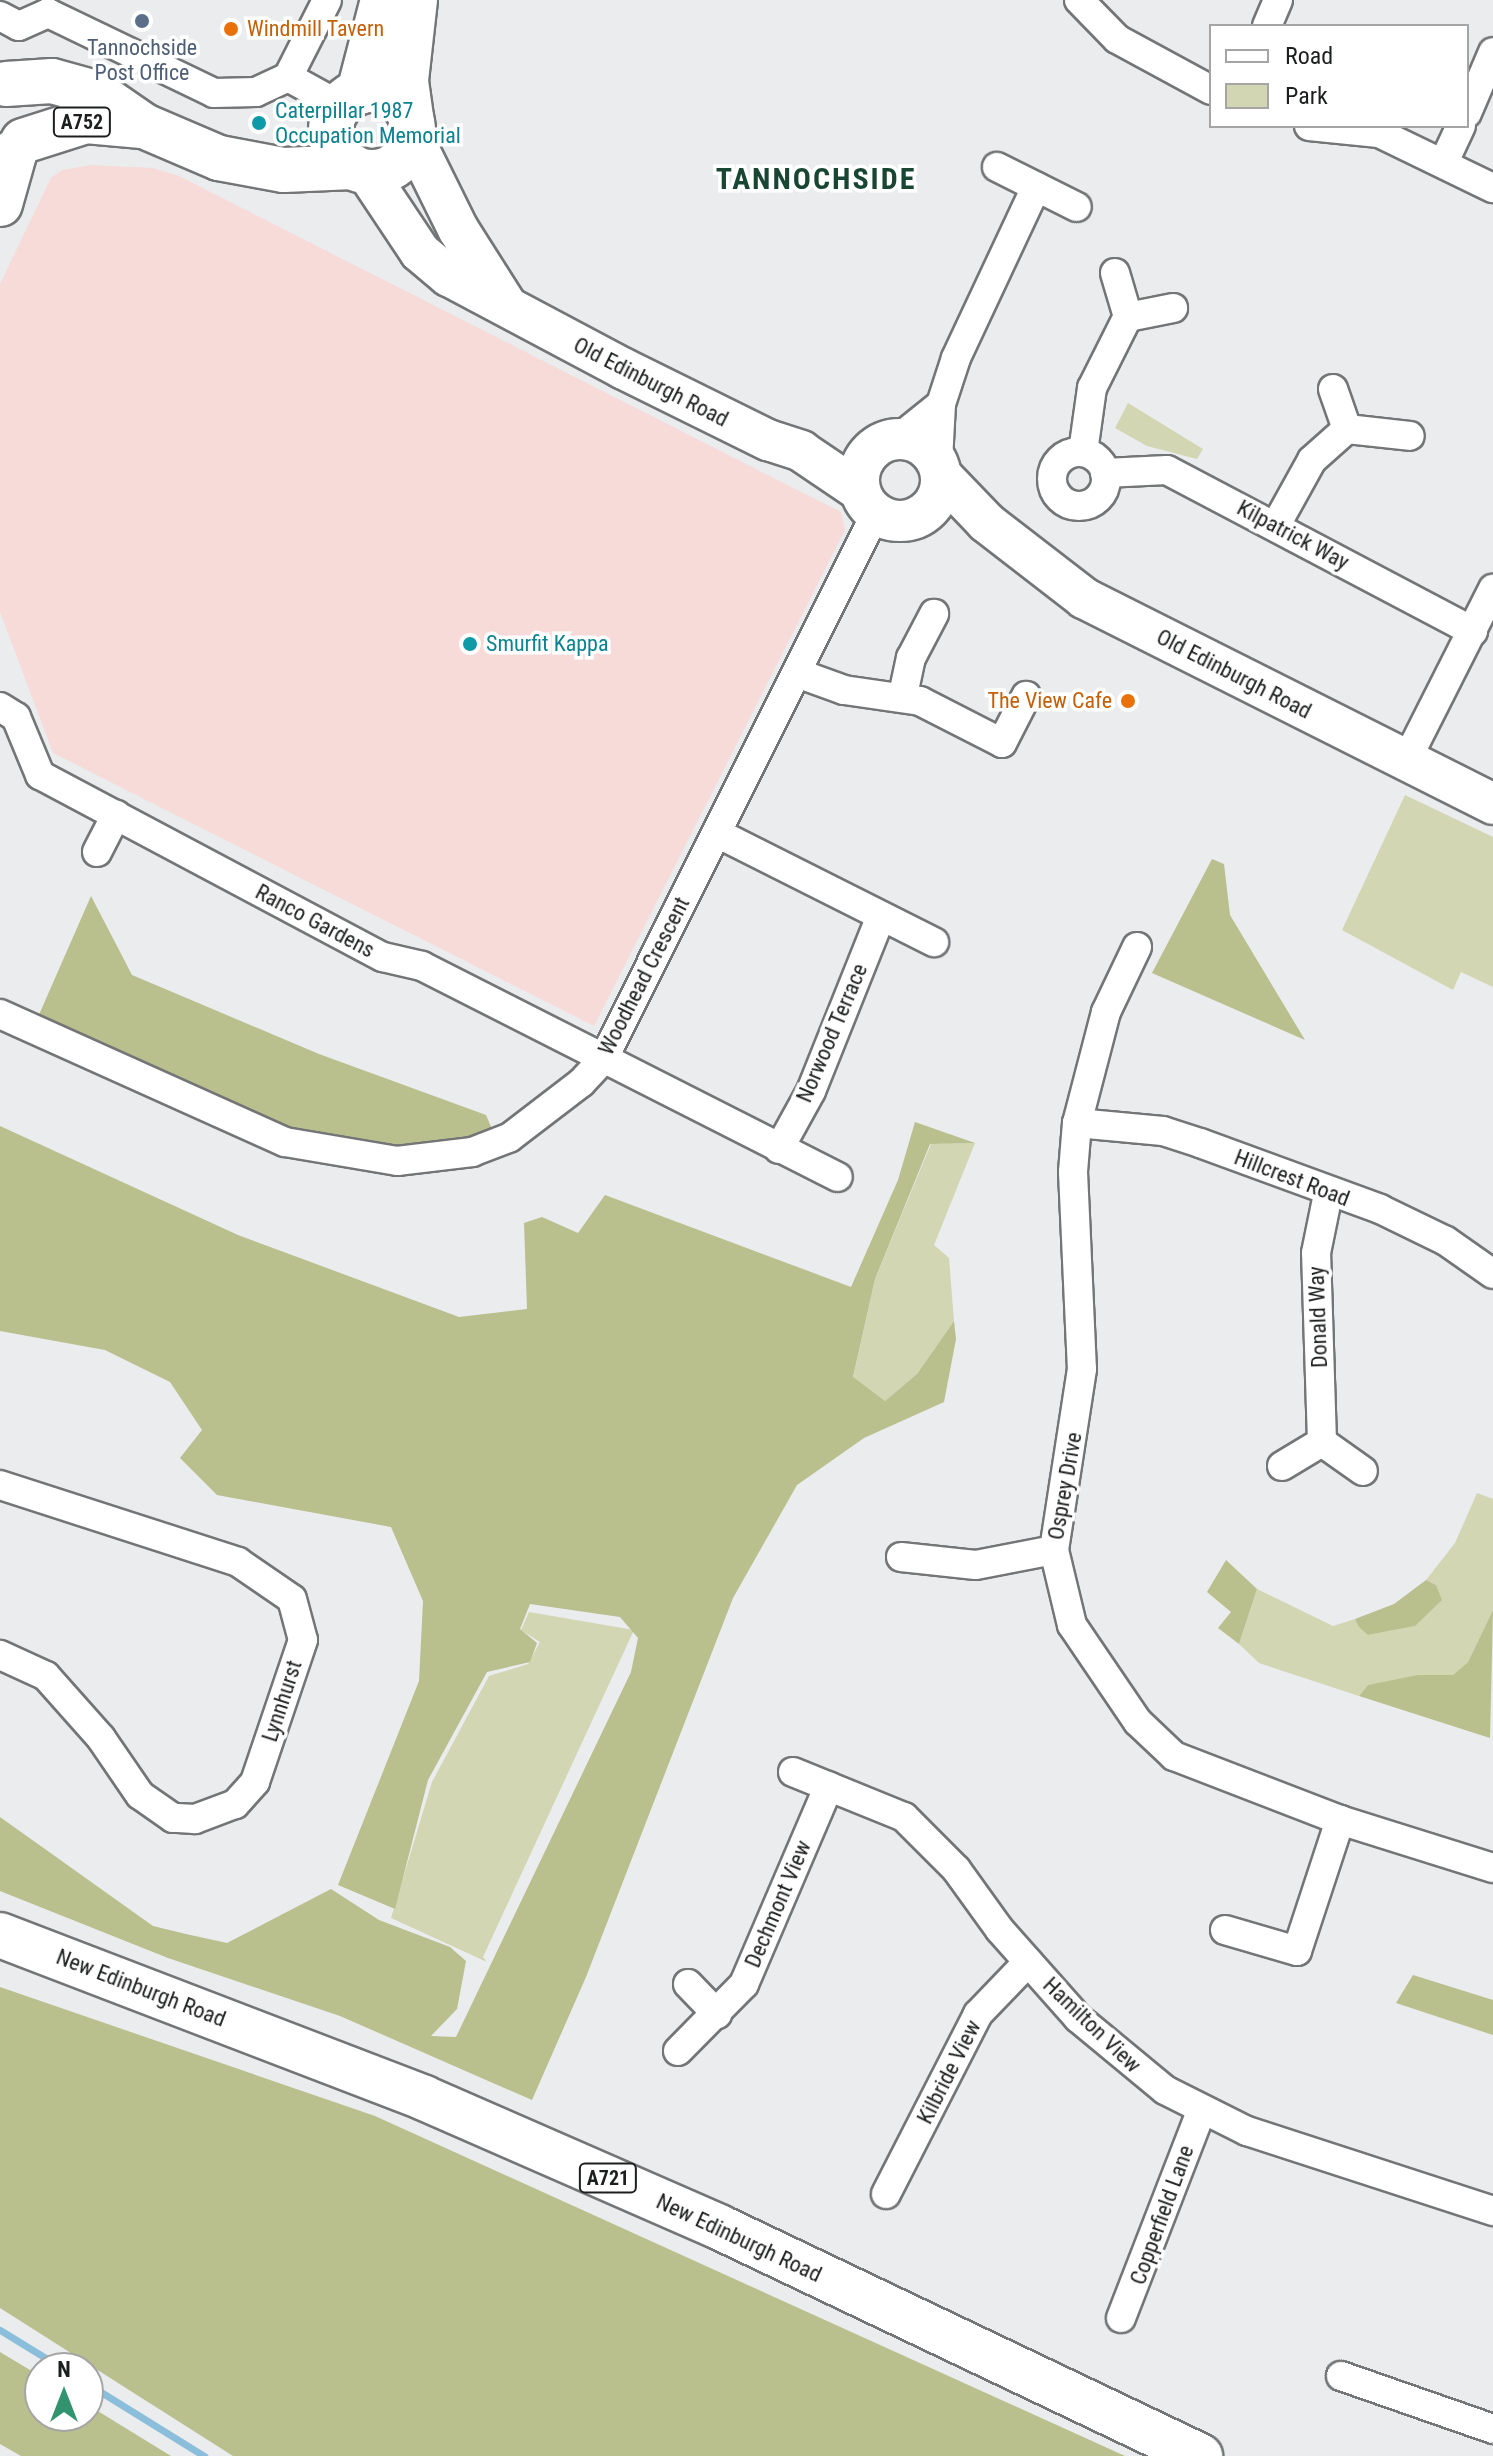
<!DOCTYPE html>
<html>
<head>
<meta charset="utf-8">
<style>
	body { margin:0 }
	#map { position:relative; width:1493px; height:2456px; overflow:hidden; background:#ebecee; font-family:"Roboto Condensed",sans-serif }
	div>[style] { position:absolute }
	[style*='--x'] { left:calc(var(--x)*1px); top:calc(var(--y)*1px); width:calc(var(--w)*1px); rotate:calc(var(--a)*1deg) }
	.industrial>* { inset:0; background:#f6dbd9 }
	.green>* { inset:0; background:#d2d6b2 }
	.forest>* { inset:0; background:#b9bf8d }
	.stream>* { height:7px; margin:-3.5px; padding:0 3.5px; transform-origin:3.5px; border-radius:3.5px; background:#8bbeda }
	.roads { filter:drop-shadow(2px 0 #737576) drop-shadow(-2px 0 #737576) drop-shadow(0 2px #737576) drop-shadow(0 -2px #737576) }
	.minor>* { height:28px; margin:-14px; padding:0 14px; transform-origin:14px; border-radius:14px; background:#fff }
	.minor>.ring { margin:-14px; padding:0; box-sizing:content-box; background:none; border:28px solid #fff; border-radius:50% }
	.secondary>* { height:40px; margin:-20px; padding:0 20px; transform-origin:20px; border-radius:20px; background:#fff }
	.secondary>.ring { margin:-20px; padding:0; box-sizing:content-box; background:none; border:40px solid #fff; border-radius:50% }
	.primary>* { height:44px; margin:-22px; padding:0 22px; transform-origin:22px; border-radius:22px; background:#fff }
	.primary>.ring { margin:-22px; padding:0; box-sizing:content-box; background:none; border:44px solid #fff; border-radius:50% }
	.dots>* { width:22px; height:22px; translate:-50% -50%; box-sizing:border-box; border:4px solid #fff; border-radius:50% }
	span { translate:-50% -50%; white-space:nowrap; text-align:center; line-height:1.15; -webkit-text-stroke:7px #fff; paint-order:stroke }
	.shield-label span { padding:2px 6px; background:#fff; border:2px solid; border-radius:6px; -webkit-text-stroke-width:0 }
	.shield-label { font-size:20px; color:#1d1e1e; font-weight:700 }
	.food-label { font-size:22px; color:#c56008 }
	.left { translate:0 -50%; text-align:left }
	.right { translate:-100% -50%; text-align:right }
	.service-label { font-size:22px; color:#4e5e75 }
	.culture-label { font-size:22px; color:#0d838f }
	.street-label { font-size:22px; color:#1d1e1e }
	.district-label { font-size:30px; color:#184633; font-weight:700; letter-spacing:2px }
	.legend { position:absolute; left:1209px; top:24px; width:260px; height:104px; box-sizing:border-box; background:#fff; border:2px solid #a5a5a5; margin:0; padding:10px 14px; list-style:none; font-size:24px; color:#1d1e1e }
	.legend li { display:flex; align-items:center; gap:16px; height:40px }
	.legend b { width:40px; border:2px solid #a5a5a5 }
	.north { position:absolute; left:24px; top:2352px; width:80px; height:80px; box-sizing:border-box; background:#fff; border:2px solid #a5a5a5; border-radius:50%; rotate:0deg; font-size:22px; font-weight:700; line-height:32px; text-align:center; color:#1d1e1e }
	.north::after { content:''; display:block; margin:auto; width:28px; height:36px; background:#32946e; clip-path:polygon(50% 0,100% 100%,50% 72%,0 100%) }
</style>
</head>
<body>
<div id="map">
	<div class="industrial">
		<div style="clip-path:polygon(91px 165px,153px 168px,179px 176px,841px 512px,845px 530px,594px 1026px,53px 753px,0 612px,0 284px,51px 178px,62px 170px)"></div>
	</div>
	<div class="green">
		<div style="clip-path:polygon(1128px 403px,1203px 449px,1197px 459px,1147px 446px,1115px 428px)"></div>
		<div style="clip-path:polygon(1405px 795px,1493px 837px,1493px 987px,1461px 972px,1453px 990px,1342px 930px)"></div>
		<div style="clip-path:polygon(975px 1143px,934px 1245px,949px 1258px,954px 1321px,917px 1374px,885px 1401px,853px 1378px,875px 1279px,931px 1144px)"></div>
		<div style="clip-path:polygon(1477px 1493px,1493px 1499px,1493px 1610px,1468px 1662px,1453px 1675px,1368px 1685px,1359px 1696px,1259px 1663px,1239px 1644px,1257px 1589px,1333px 1626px,1355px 1619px,1368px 1635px,1415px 1626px,1436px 1585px,1426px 1580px,1455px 1543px)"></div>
		<div style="clip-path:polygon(529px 1612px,634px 1630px,483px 1957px,487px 1962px,391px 1918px,432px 1782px,489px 1676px,528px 1664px,540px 1642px,521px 1630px)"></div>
	</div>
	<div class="forest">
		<div style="clip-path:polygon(1212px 859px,1224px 864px,1230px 915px,1305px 1040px,1152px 973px)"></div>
		<div style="clip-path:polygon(91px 896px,132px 975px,319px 1054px,486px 1115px,494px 1134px,397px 1149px,318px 1138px,271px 1123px,38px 1017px)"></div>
		<div style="clip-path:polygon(915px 1122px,975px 1143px,930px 1144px,875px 1279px,853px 1377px,885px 1401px,917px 1374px,954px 1321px,956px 1339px,944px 1402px,864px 1438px,797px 1485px,733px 1598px,586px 1977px,532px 2100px,340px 2016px,168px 1958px,0 1891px,0 1817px,153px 1926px,186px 1934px,227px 1943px,331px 1889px,379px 1920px,450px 1947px,466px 1961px,457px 2009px,431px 2036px,456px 2037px,631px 1672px,638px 1638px,620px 1617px,530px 1604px,520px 1629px,537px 1643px,530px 1662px,487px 1672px,428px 1780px,395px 1909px,338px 1885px,419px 1681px,423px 1601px,391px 1527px,217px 1495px,180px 1458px,202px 1430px,170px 1382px,105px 1350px,0 1331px,0 1126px,238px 1235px,459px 1317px,527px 1309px,524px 1223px,542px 1217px,578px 1233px,605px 1195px,851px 1287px,898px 1180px)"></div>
		<div style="clip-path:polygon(1226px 1560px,1257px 1589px,1239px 1644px,1218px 1628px,1231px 1612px,1207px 1592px)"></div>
		<div style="clip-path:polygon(1426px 1580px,1436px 1585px,1442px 1600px,1415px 1626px,1368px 1635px,1359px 1627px,1355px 1619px,1394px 1604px)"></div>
		<div style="clip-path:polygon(1493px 1610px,1490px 1738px,1359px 1696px,1368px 1685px,1418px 1675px,1453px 1675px,1468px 1662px)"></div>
		<div style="clip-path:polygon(1413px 1975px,1493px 2000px,1493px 2035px,1396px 2003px)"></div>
		<div style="clip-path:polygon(0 1987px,375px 2116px,1125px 2456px,233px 2456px,0 2308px)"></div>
		<div style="clip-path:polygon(0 2352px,40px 2376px,40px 2416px,88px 2416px,88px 2405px,171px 2456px,21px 2456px,0 2444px)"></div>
	</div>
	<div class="stream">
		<div style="--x:0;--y:2330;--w:73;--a:31.5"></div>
		<div style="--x:88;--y:2384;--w:137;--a:31.8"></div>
	</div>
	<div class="roads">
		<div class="minor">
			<div style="--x:1079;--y:0;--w:54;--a:45.7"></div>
			<div style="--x:1117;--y:39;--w:107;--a:28.5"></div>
			<div style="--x:0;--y:16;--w:21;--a:28"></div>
			<div style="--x:19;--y:26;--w:32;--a:-24"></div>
			<div style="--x:48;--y:13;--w:184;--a:25.7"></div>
			<div style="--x:214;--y:93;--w:42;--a:-1.4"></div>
			<div style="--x:256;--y:92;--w:35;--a:-25"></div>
			<div style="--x:1267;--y:26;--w:28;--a:-67"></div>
			<div style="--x:288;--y:77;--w:86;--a:-63.1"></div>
			<div style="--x:288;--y:77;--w:58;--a:28.8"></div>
			<div style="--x:1467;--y:113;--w:66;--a:-66.9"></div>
			<div style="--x:1309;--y:126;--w:70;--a:5.7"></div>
			<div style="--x:1379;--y:133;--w:127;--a:25.8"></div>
			<div style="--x:1444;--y:162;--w:40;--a:-65"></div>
			<div style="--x:997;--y:167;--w:89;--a:26.6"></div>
			<div style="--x:1115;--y:273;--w:46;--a:73.5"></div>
			<div style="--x:1128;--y:317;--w:46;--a:-11.3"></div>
			<div style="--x:1333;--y:389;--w:42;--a:70.7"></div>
			<div style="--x:1347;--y:429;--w:63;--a:6.3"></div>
			<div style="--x:899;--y:438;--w:54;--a:-39"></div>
			<div style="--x:1083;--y:452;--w:65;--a:-82"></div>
			<div style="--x:1092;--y:388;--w:80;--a:-63.4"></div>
			<div class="ring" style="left:1052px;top:452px;width:26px;height:26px"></div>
			<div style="--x:938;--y:461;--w:57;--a:-87"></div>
			<div style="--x:941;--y:404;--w:48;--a:-71.9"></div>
			<div style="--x:956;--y:358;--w:189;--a:-64.9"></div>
			<div style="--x:1105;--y:473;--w:62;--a:-2.8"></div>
			<div style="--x:1167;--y:470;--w:346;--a:27.8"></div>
			<div style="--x:1276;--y:525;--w:74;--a:-61"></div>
			<div style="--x:1312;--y:460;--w:47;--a:-41.5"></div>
			<div style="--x:797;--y:673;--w:50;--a:19.9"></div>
			<div style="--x:844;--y:690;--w:77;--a:8.2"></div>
			<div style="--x:920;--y:701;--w:92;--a:27.1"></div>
			<div style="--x:1002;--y:743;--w:53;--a:-62.9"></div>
			<div style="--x:903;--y:695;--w:38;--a:-78"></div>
			<div style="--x:911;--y:658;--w:50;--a:-62.4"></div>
			<div style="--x:0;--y:707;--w:19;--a:32"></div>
			<div style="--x:16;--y:717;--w:63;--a:67.5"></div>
			<div style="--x:40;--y:775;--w:388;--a:28"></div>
			<div style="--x:383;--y:957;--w:40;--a:13"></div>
			<div style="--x:422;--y:966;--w:466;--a:26.9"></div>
			<div style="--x:1406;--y:761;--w:193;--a:-63.2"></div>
			<div style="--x:717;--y:833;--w:243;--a:26.7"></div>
			<div style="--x:97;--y:852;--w:42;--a:-62.8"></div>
			<div style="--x:1137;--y:947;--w:72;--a:115.5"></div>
			<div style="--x:1106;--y:1012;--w:115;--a:104.6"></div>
			<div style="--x:1077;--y:1123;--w:49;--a:94.7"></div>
			<div style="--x:1073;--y:1172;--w:197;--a:87.4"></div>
			<div style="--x:1082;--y:1369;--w:183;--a:98.8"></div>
			<div style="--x:1054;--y:1550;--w:77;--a:76.5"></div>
			<div style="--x:1072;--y:1625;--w:117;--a:55.8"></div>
			<div style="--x:1138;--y:1722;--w:50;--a:43.4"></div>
			<div style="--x:1174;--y:1756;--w:178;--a:21.1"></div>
			<div style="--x:1340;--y:1820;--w:160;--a:17.4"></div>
			<div style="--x:0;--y:1014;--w:312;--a:24.2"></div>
			<div style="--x:285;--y:1142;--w:114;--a:9.6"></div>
			<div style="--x:397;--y:1161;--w:76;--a:-6.8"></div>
			<div style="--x:472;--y:1152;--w:40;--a:-21"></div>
			<div style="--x:509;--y:1138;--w:91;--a:-37.4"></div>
			<div style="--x:581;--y:1083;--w:34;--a:-47"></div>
			<div style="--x:604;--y:1058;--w:609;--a:-63.48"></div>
			<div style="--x:1077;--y:1123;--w:86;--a:5.3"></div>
			<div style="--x:1163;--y:1131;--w:39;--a:18"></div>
			<div style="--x:1200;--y:1143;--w:192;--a:20.1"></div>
			<div style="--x:1380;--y:1209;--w:73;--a:25.9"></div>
			<div style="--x:1446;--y:1241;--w:57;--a:35.1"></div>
			<div style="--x:779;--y:1149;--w:66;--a:-61.1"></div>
			<div style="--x:811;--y:1091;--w:188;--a:-68.2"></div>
			<div style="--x:1322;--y:1442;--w:189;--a:-91.8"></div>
			<div style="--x:1316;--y:1253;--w:60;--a:-78.5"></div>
			<div style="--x:1282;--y:1466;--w:47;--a:-31"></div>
			<div style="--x:1322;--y:1442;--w:50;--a:35.3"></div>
			<div style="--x:0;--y:1485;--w:250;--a:17.9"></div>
			<div style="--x:238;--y:1562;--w:65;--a:34.4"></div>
			<div style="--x:292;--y:1599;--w:42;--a:75"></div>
			<div style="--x:303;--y:1640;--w:150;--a:108.7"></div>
			<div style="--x:255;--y:1782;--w:30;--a:132"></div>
			<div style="--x:235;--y:1804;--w:43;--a:159.4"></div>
			<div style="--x:195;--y:1819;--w:22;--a:-177"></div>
			<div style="--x:173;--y:1818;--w:40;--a:-145.1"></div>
			<div style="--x:140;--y:1795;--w:69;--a:-124.4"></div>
			<div style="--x:101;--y:1738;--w:83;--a:-131.6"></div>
			<div style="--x:46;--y:1676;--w:51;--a:-155.5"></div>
			<div style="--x:901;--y:1557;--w:75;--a:6.1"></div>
			<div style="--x:976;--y:1565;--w:79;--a:-10.9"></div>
			<div style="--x:793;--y:1772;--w:120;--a:22.1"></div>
			<div style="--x:904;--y:1817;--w:74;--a:45"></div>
			<div style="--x:956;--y:1869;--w:75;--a:54.2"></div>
			<div style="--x:1000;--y:1930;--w:118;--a:48.4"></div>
			<div style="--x:1078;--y:2018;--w:113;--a:39.6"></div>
			<div style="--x:1165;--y:2090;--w:92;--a:26.6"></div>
			<div style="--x:1247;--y:2131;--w:259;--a:18"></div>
			<div style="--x:1225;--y:1930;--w:75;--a:16.3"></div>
			<div style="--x:1297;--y:1951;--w:138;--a:-71.8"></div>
			<div style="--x:688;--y:1984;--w:42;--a:46"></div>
			<div style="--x:678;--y:2051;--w:94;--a:-45.4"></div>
			<div style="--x:744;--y:1984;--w:215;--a:-66.8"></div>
			<div style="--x:886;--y:2194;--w:202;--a:-62.9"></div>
			<div style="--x:978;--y:2014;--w:72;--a:-46.1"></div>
			<div style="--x:1121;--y:2318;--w:221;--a:-68.8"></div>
			<div style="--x:1341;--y:2376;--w:161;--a:19.2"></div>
		</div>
		<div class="secondary">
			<div style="--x:413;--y:138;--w:102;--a:63.7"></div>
			<div style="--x:458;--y:229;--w:88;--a:57.6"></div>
			<div style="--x:366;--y:171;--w:97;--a:56.3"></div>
			<div style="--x:420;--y:252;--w:38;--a:40"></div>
			<div style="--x:449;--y:276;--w:196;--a:28"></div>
			<div style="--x:622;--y:368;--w:163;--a:26.3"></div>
			<div style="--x:768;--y:440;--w:35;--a:18"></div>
			<div style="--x:801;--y:451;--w:71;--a:34.1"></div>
			<div class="ring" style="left:859px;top:439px;width:42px;height:42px"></div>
			<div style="--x:941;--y:475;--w:66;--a:46.2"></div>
			<div style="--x:987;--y:523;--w:123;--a:37.7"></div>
			<div style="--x:1084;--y:598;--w:458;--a:26.7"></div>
		</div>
		<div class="primary">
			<div style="--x:6;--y:84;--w:46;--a:-3.7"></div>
			<div style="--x:52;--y:81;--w:46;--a:15.3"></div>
			<div style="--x:96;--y:93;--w:58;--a:34.5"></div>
			<div style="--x:144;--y:126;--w:82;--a:23.1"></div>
			<div style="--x:219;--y:158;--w:66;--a:10.5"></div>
			<div style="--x:284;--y:170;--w:69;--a:-2.5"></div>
			<div class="ring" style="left:331px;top:90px;width:38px;height:38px"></div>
			<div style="--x:359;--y:92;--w:95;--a:-75.4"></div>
			<div style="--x:411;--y:117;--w:37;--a:-98"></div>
			<div style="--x:406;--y:80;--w:81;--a:-83.6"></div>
			<div style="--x:23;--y:141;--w:66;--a:-17.6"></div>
			<div style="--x:86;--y:121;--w:56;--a:5.1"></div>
			<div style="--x:0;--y:204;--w:55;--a:-74.2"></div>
			<div style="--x:0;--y:1935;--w:454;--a:21"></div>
			<div style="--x:424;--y:2098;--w:322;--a:23.6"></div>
			<div style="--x:719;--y:2227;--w:533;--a:25.46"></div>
		</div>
	</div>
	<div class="dots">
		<div style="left:142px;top:21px;background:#5c6f8a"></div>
		<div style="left:231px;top:29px;background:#e8710a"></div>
		<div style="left:259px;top:123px;background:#0f9aa8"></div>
		<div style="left:470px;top:644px;background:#0f9aa8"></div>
		<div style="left:1128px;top:701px;background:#e8710a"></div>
	</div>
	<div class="shield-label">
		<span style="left:82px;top:122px">A752</span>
		<span style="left:608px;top:2178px">A721</span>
	</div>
	<div class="food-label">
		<span class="left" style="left:247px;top:29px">Windmill Tavern</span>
		<span class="right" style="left:1112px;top:701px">The View Cafe</span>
	</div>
	<div class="service-label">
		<span style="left:142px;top:60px">Tannochside<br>Post Office</span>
	</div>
	<div class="culture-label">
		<span class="left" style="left:275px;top:123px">Caterpillar 1987<br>Occupation Memorial</span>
		<span class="left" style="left:486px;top:644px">Smurfit Kappa</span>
	</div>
	<div class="street-label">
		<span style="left:651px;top:382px;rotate:27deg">Old Edinburgh Road</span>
		<span style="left:1293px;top:535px;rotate:28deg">Kilpatrick Way</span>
		<span style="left:1234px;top:674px;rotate:27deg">Old Edinburgh Road</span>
		<span style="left:315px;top:921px;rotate:28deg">Ranco Gardens</span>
		<span style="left:644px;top:976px;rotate:-63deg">Woodhead Crescent</span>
		<span style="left:832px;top:1033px;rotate:-67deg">Norwood Terrace</span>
		<span style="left:1292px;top:1178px;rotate:21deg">Hillcrest Road</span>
		<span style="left:1318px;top:1317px;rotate:-92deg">Donald Way</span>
		<span style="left:1065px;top:1486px;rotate:-80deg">Osprey Drive</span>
		<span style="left:282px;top:1701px;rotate:-72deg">Lynnhurst</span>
		<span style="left:778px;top:1904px;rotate:-67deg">Dechmont View</span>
		<span style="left:141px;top:1988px;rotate:21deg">New Edinburgh Road</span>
		<span style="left:1092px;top:2025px;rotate:44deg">Hamilton View</span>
		<span style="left:949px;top:2072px;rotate:-63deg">Kilbride View</span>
		<span style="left:1162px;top:2215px;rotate:-70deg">Copperfield Lane</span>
		<span style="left:739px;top:2238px;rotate:25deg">New Edinburgh Road</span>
	</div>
	<div class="district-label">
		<span style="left:816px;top:179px">TANNOCHSIDE</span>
	</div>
	<ul class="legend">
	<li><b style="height:10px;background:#fff"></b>Road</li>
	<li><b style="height:22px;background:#d2d6b2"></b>Park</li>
	</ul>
	<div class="north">N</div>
</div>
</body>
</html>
